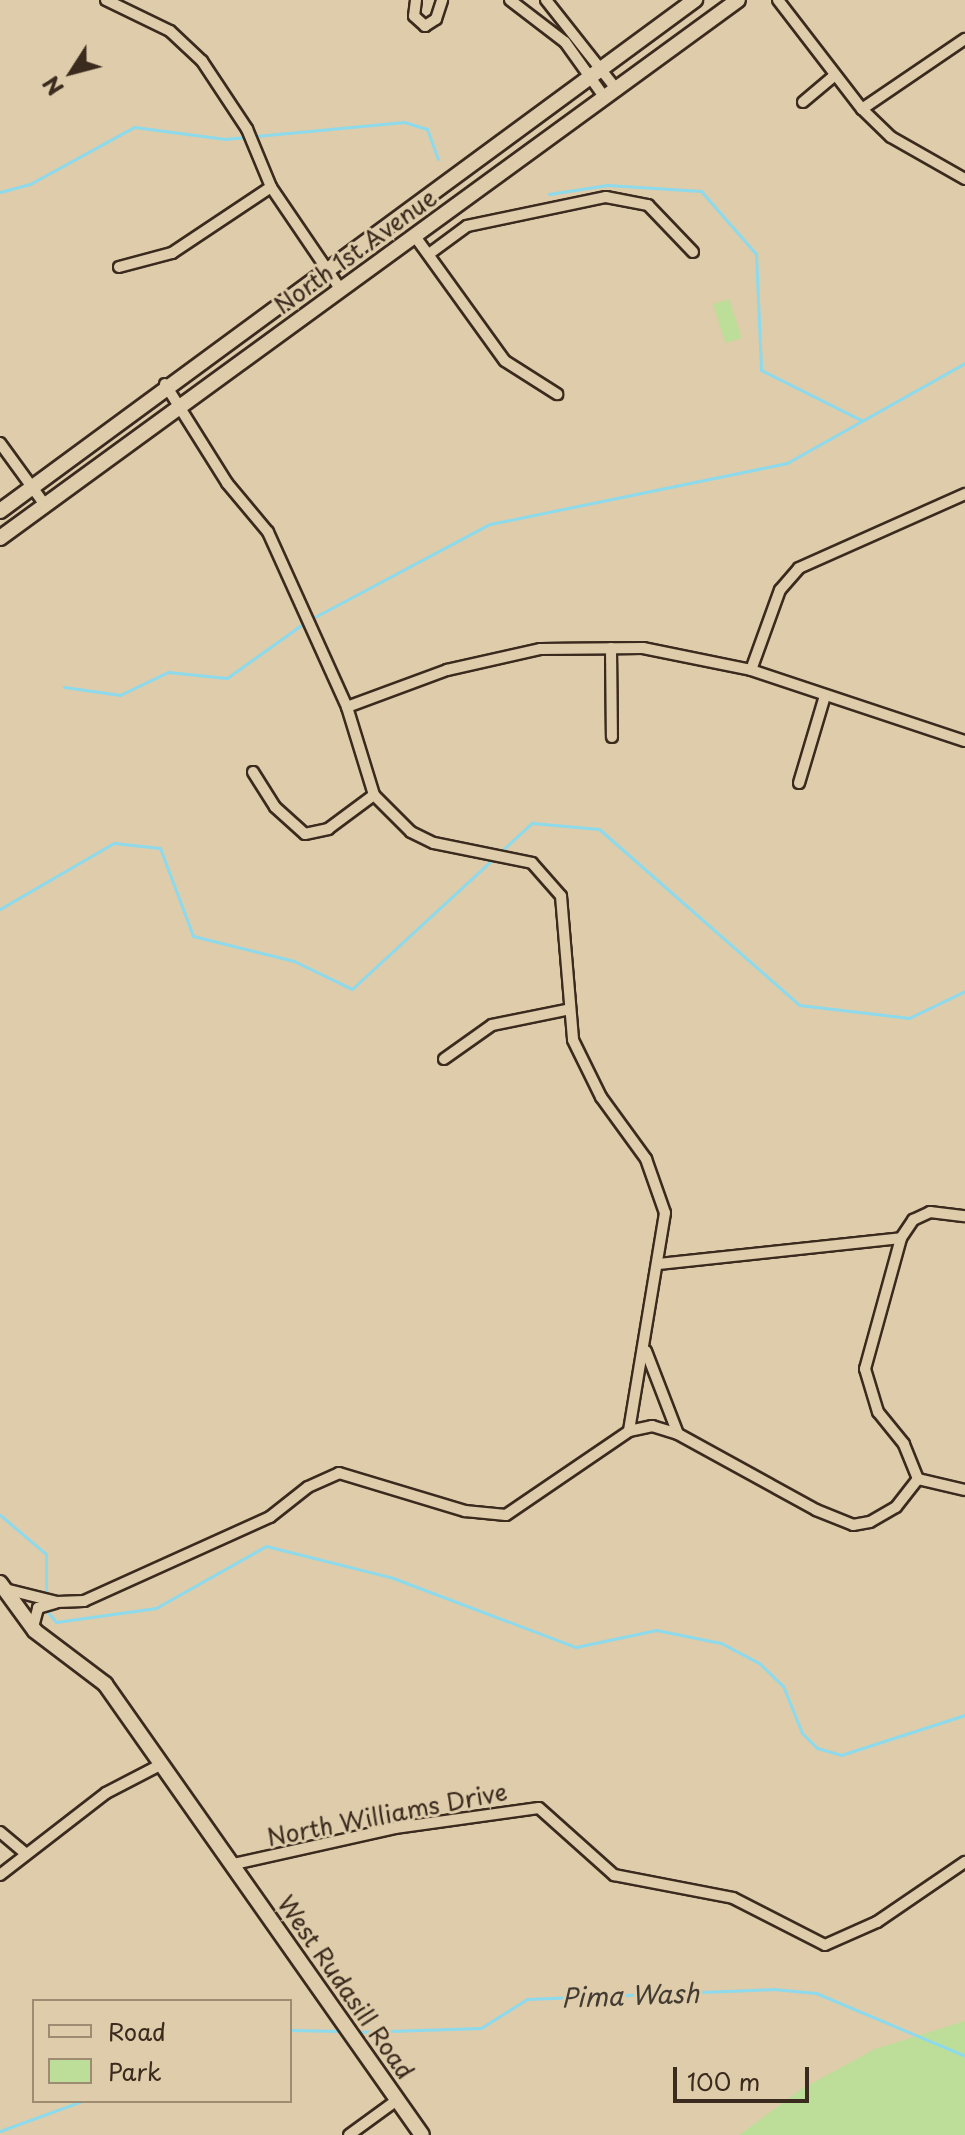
<!DOCTYPE html>
<html>
<head>
<meta charset="utf-8">
<style>
	body { margin:0 }
	#map { position:relative; width:965px; height:2135px; overflow:hidden; background:#deccaa; font-family:"Playpen Sans",sans-serif }
	div>[style] { position:absolute }
	[style*='--x'] { left:calc(var(--x)*1px); top:calc(var(--y)*1px); width:calc(var(--w)*1px); rotate:calc(var(--a)*1deg) }
	.green>* { inset:0; background:#bdde98; transform-origin:0 0 }
	.stream>* { height:3px; margin:-1.5px; padding:0 1.5px; transform-origin:1.5px; border-radius:1.5px; background:#8cdaec }
	.roads { filter:drop-shadow(2px 0 #3b2a1e) drop-shadow(-2px 0 #3b2a1e) drop-shadow(0 2px #3b2a1e) drop-shadow(0 -2px #3b2a1e) }
	.street>* { height:10px; margin:-5px; padding:0 5px; transform-origin:5px; border-radius:5px; background:#deccaa }
	.secondary>* { height:14px; margin:-7px; padding:0 7px; transform-origin:7px; border-radius:7px; background:#deccaa }
	span { translate:-50% -50%; white-space:nowrap; text-align:center; line-height:1.15; -webkit-text-stroke:6px #deccaa; paint-order:stroke }
	.street-label { font-size:24px; color:#3b2a1e }
	.water-label { font-size:26px; color:#433c33; font-style:italic }
	.legend { position:absolute; left:32px; top:1999px; width:260px; height:104px; box-sizing:border-box; background:#deccaa; border:2px solid #9d8b72; margin:0; padding:10px 14px; list-style:none; font-size:24px; color:#3b2a1e }
	.legend li { display:flex; align-items:center; gap:16px; height:40px }
	.legend b { width:40px; border:2px solid #9d8b72 }
	.north { position:absolute; left:32px; top:32px; width:80px; height:80px; -webkit-text-stroke:6px #deccaa; paint-order:stroke; rotate:234deg; font-size:22px; font-weight:700; line-height:32px; text-align:center; color:#3b2a1e }
	.north::after { content:''; display:block; margin:auto; width:28px; height:36px; background:#3b2a1e; clip-path:polygon(50% 0,100% 100%,50% 72%,0 100%) }
	.scale { position:absolute; left:673px; top:2067px; width:136px; height:36px; box-sizing:border-box; border:4px solid #3b2a1e; border-top:0; padding-left:10px; font-size:24px; line-height:28px; white-space:nowrap; color:#3b2a1e; -webkit-text-stroke:6px #deccaa; paint-order:stroke }
</style>
</head>
<body>
<div id="map">
	<div class="green">
		<div style="left:729px;top:299px;width:41px;height:17px;rotate:72deg"></div>
		<div style="clip-path:polygon(965px 2021px,965px 2135px,739px 2135px,803px 2088px,875px 2049px)"></div>
	</div>
	<div class="stream">
		<div style="--x:0;--y:192;--w:31;--a:-15"></div>
		<div style="--x:30;--y:184;--w:119;--a:-28.7"></div>
		<div style="--x:134;--y:127;--w:92;--a:7.5"></div>
		<div style="--x:225;--y:139;--w:180;--a:-5.4"></div>
		<div style="--x:404;--y:122;--w:24;--a:17"></div>
		<div style="--x:427;--y:129;--w:32;--a:70"></div>
		<div style="--x:549;--y:194;--w:59;--a:-8.8"></div>
		<div style="--x:607;--y:185;--w:94;--a:3.7"></div>
		<div style="--x:701;--y:191;--w:84;--a:48.9"></div>
		<div style="--x:756;--y:254;--w:116;--a:87.5"></div>
		<div style="--x:761;--y:370;--w:112;--a:26.6"></div>
		<div style="--x:311;--y:619;--w:203;--a:-28"></div>
		<div style="--x:490;--y:524;--w:303;--a:-11.6"></div>
		<div style="--x:787;--y:463;--w:204;--a:-29.3"></div>
		<div style="--x:64;--y:687;--w:57;--a:8.1"></div>
		<div style="--x:120;--y:695;--w:53;--a:-25.6"></div>
		<div style="--x:168;--y:672;--w:59;--a:5.8"></div>
		<div style="--x:227;--y:678;--w:95;--a:-35.5"></div>
		<div style="--x:499;--y:853;--w:45;--a:-42.3"></div>
		<div style="--x:532;--y:823;--w:67;--a:5.1"></div>
		<div style="--x:599;--y:829;--w:266;--a:41.3"></div>
		<div style="--x:799;--y:1005;--w:111;--a:6.7"></div>
		<div style="--x:909;--y:1018;--w:62;--a:-25.7"></div>
		<div style="--x:0;--y:909;--w:132;--a:-30.1"></div>
		<div style="--x:114;--y:843;--w:46;--a:6.2"></div>
		<div style="--x:160;--y:848;--w:94;--a:69.4"></div>
		<div style="--x:193;--y:936;--w:104;--a:13.9"></div>
		<div style="--x:294;--y:961;--w:64;--a:25.8"></div>
		<div style="--x:352;--y:989;--w:192;--a:-42.7"></div>
		<div style="--x:0;--y:1515;--w:60;--a:40.3"></div>
		<div style="--x:46;--y:1554;--w:41;--a:90"></div>
		<div style="--x:46;--y:1610;--w:16;--a:50"></div>
		<div style="--x:56;--y:1622;--w:101;--a:-8"></div>
		<div style="--x:156;--y:1608;--w:126;--a:-29.4"></div>
		<div style="--x:266;--y:1546;--w:131;--a:14.1"></div>
		<div style="--x:393;--y:1578;--w:196;--a:20.7"></div>
		<div style="--x:576;--y:1647;--w:82;--a:-12"></div>
		<div style="--x:656;--y:1630;--w:66;--a:11.3"></div>
		<div style="--x:721;--y:1643;--w:43;--a:27.8"></div>
		<div style="--x:759;--y:1663;--w:33;--a:44"></div>
		<div style="--x:783;--y:1686;--w:51;--a:68"></div>
		<div style="--x:802;--y:1733;--w:21;--a:45"></div>
		<div style="--x:817;--y:1748;--w:25;--a:16"></div>
		<div style="--x:841;--y:1755;--w:130;--a:-17.9"></div>
		<div style="--x:290;--y:2030;--w:52;--a:1.1"></div>
		<div style="--x:357;--y:2032;--w:124;--a:-1.8"></div>
		<div style="--x:481;--y:2028;--w:54;--a:-32.2"></div>
		<div style="--x:527;--y:1999;--w:246;--a:-2.3"></div>
		<div style="--x:773;--y:1989;--w:43;--a:5.3"></div>
		<div style="--x:816;--y:1993;--w:162;--a:22.9"></div>
		<div style="--x:0;--y:2131;--w:87;--a:-20.1"></div>
	</div>
	<div class="roads">
		<div class="street">
			<div style="--x:106;--y:0;--w:71;--a:25.8"></div>
			<div style="--x:170;--y:31;--w:44;--a:43.2"></div>
			<div style="--x:202;--y:61;--w:82;--a:56.5"></div>
			<div style="--x:247;--y:129;--w:63;--a:67.5"></div>
			<div style="--x:271;--y:187;--w:125;--a:55.8"></div>
			<div style="--x:416;--y:0;--w:16;--a:97"></div>
			<div style="--x:414;--y:16;--w:15;--a:42"></div>
			<div style="--x:425;--y:26;--w:13;--a:-32"></div>
			<div style="--x:436;--y:19;--w:20;--a:-72"></div>
			<div style="--x:510;--y:0;--w:69;--a:37.4"></div>
			<div style="--x:565;--y:42;--w:69;--a:54.5"></div>
			<div style="--x:546;--y:0;--w:115;--a:51.7"></div>
			<div style="--x:778;--y:0;--w:138;--a:52.4"></div>
			<div style="--x:862;--y:109;--w:40;--a:44"></div>
			<div style="--x:891;--y:137;--w:85;--a:29.6"></div>
			<div style="--x:803;--y:102;--w:39;--a:-40"></div>
			<div style="--x:862;--y:109;--w:125;--a:-34.2"></div>
			<div style="--x:414;--y:235;--w:155;--a:54.2"></div>
			<div style="--x:505;--y:361;--w:62;--a:32.4"></div>
			<div style="--x:429;--y:254;--w:47;--a:-36.4"></div>
			<div style="--x:467;--y:226;--w:142;--a:-11.8"></div>
			<div style="--x:606;--y:197;--w:43;--a:10.8"></div>
			<div style="--x:648;--y:205;--w:65;--a:46.2"></div>
			<div style="--x:119;--y:267;--w:55;--a:-14.8"></div>
			<div style="--x:172;--y:253;--w:119;--a:-33.7"></div>
			<div style="--x:165;--y:384;--w:117;--a:57.9"></div>
			<div style="--x:227;--y:483;--w:64;--a:50.1"></div>
			<div style="--x:268;--y:532;--w:192;--a:65.7"></div>
			<div style="--x:347;--y:707;--w:92;--a:72.9"></div>
			<div style="--x:374;--y:795;--w:52;--a:45"></div>
			<div style="--x:411;--y:832;--w:25;--a:26"></div>
			<div style="--x:434;--y:843;--w:100;--a:11.5"></div>
			<div style="--x:532;--y:863;--w:44;--a:48.7"></div>
			<div style="--x:561;--y:896;--w:144;--a:85.2"></div>
			<div style="--x:573;--y:1040;--w:64;--a:63.8"></div>
			<div style="--x:601;--y:1097;--w:77;--a:54"></div>
			<div style="--x:646;--y:1159;--w:57;--a:70.6"></div>
			<div style="--x:665;--y:1213;--w:221;--a:99.4"></div>
			<div style="--x:0;--y:443;--w:77;--a:54"></div>
			<div style="--x:611;--y:648;--w:89;--a:89.4"></div>
			<div style="--x:751;--y:670;--w:85;--a:-70.1"></div>
			<div style="--x:780;--y:590;--w:29;--a:-49"></div>
			<div style="--x:799;--y:568;--w:182;--a:-24"></div>
			<div style="--x:347;--y:707;--w:107;--a:-20.3"></div>
			<div style="--x:447;--y:670;--w:95;--a:-12.7"></div>
			<div style="--x:540;--y:649;--w:103;--a:-0.6"></div>
			<div style="--x:643;--y:648;--w:110;--a:11.5"></div>
			<div style="--x:751;--y:670;--w:225;--a:18.4"></div>
			<div style="--x:253;--y:772;--w:41;--a:57.8"></div>
			<div style="--x:275;--y:807;--w:40;--a:42"></div>
			<div style="--x:305;--y:834;--w:24;--a:-12"></div>
			<div style="--x:328;--y:829;--w:57;--a:-36.5"></div>
			<div style="--x:799;--y:783;--w:91;--a:-73.4"></div>
			<div style="--x:444;--y:1059;--w:59;--a:-35.3"></div>
			<div style="--x:492;--y:1025;--w:76;--a:-11.5"></div>
			<div style="--x:659;--y:1264;--w:243;--a:-6.1"></div>
			<div style="--x:646;--y:1351;--w:89;--a:68.9"></div>
			<div style="--x:918;--y:1479;--w:48;--a:13.2"></div>
			<div style="--x:5;--y:1589;--w:54;--a:14"></div>
			<div style="--x:57;--y:1602;--w:27;--a:-2"></div>
			<div style="--x:84;--y:1601;--w:204;--a:-24.3"></div>
			<div style="--x:270;--y:1517;--w:48;--a:-38.3"></div>
			<div style="--x:308;--y:1487;--w:34;--a:-24"></div>
			<div style="--x:339;--y:1473;--w:132;--a:16.8"></div>
			<div style="--x:465;--y:1511;--w:41;--a:5.6"></div>
			<div style="--x:506;--y:1515;--w:149;--a:-34.3"></div>
			<div style="--x:629;--y:1431;--w:24;--a:-12"></div>
			<div style="--x:652;--y:1426;--w:27;--a:17"></div>
			<div style="--x:678;--y:1434;--w:158;--a:28.8"></div>
			<div style="--x:816;--y:1510;--w:40;--a:22"></div>
			<div style="--x:853;--y:1525;--w:17;--a:-10"></div>
			<div style="--x:870;--y:1522;--w:30;--a:-30"></div>
			<div style="--x:896;--y:1507;--w:36;--a:-52"></div>
			<div style="--x:918;--y:1479;--w:38;--a:-112"></div>
			<div style="--x:904;--y:1444;--w:41;--a:-129.1"></div>
			<div style="--x:878;--y:1412;--w:45;--a:-106.8"></div>
			<div style="--x:865;--y:1369;--w:136;--a:-74.6"></div>
			<div style="--x:901;--y:1238;--w:22;--a:-56"></div>
			<div style="--x:913;--y:1220;--w:19;--a:-25"></div>
			<div style="--x:930;--y:1212;--w:35;--a:7"></div>
			<div style="--x:33;--y:1627;--w:20;--a:-75"></div>
			<div style="--x:38;--y:1608;--w:18;--a:-16"></div>
			<div style="--x:0;--y:1832;--w:34;--a:40"></div>
			<div style="--x:234;--y:1864;--w:165;--a:-12.6"></div>
			<div style="--x:395;--y:1828;--w:145;--a:-7.9"></div>
			<div style="--x:539;--y:1808;--w:101;--a:41.8"></div>
			<div style="--x:614;--y:1875;--w:121;--a:10.9"></div>
			<div style="--x:733;--y:1898;--w:103;--a:27.1"></div>
			<div style="--x:825;--y:1945;--w:57;--a:-23.9"></div>
			<div style="--x:877;--y:1922;--w:107;--a:-34.3"></div>
			<div style="--x:0;--y:1875;--w:134;--a:-37.7"></div>
			<div style="--x:106;--y:1793;--w:63;--a:-27.4"></div>
			<div style="--x:349;--y:2135;--w:59;--a:-36.1"></div>
		</div>
		<div class="secondary">
			<div style="--x:0;--y:511;--w:863;--a:-36.33"></div>
			<div style="--x:0;--y:538;--w:913;--a:-36.09"></div>
			<div style="--x:0;--y:1583;--w:59;--a:53.9"></div>
			<div style="--x:35;--y:1631;--w:88;--a:37.1"></div>
			<div style="--x:105;--y:1684;--w:551;--a:54.9"></div>
		</div>
	</div>
	<div class="street-label">
		<span style="left:355px;top:251px;rotate:-36deg">North 1st Avenue</span>
		<span style="left:387px;top:1814px;rotate:-11deg">North Williams Drive</span>
		<span style="left:346px;top:1987px;rotate:55deg">West Rudasill Road</span>
	</div>
	<div class="water-label">
		<span style="left:630px;top:1995px;rotate:-2deg">Pima Wash</span>
	</div>
	<ul class="legend">
	<li><b style="height:10px;background:#deccaa"></b>Road</li>
	<li><b style="height:22px;background:#bdde98"></b>Park</li>
	</ul>
	<div class="north">N</div>
	<div class="scale">100 m</div>
</div>
</body>
</html>
